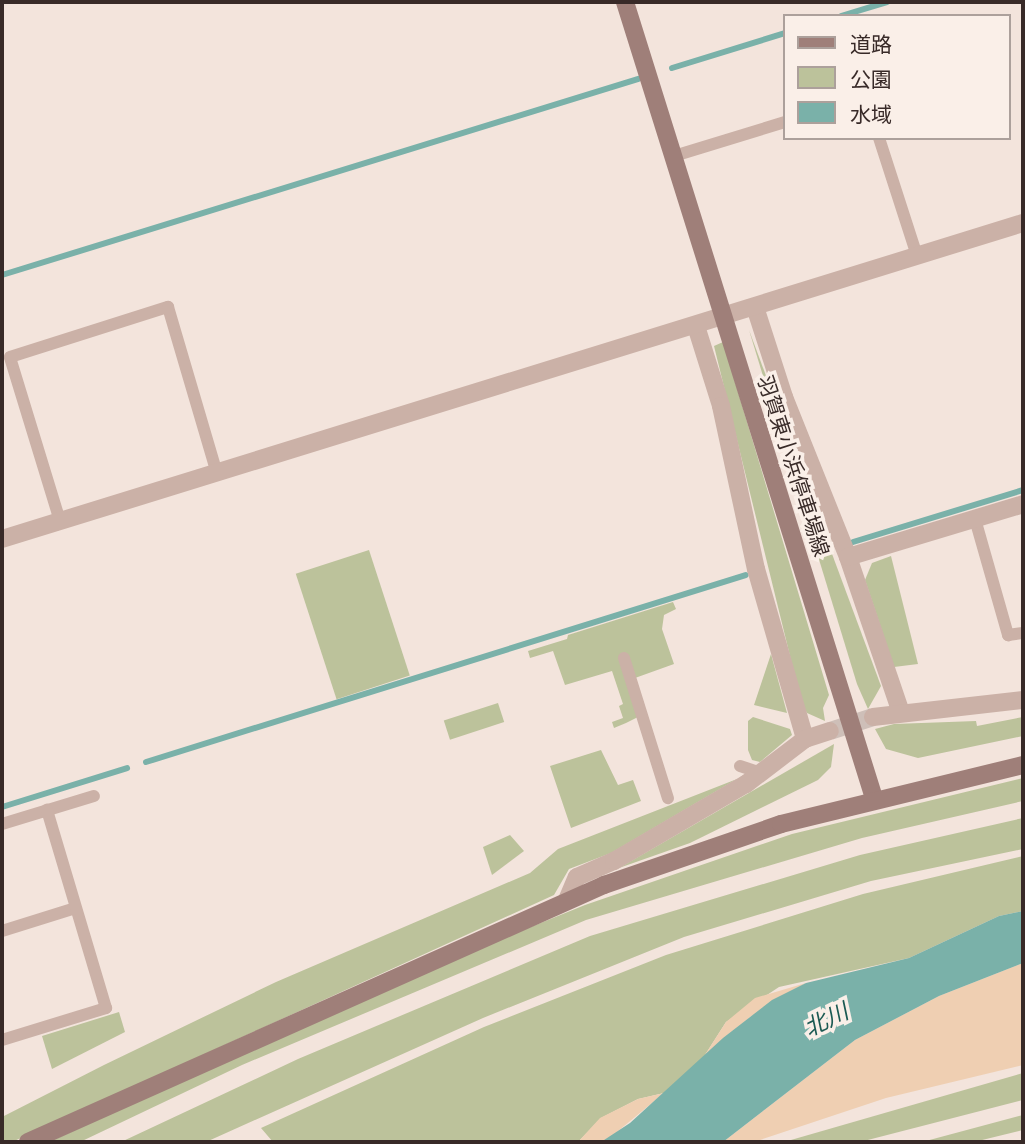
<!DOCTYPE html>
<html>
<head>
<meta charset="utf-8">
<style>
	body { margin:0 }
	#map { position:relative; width:1025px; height:1144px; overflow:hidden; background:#f3e4dc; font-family:Rubik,"Noto Sans JP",sans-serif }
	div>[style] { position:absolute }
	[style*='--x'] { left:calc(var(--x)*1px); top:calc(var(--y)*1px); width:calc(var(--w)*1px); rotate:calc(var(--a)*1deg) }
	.green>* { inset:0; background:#bcc29b; transform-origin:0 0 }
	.sand>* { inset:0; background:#efcfb2 }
	.water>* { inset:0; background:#7ab1a9 }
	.stream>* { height:6px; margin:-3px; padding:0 3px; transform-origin:3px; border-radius:3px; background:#7ab1a9 }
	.street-tunnel>* { height:18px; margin-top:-9px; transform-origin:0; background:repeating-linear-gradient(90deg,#cebfb8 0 18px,transparent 0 27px) }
	.lane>* { height:12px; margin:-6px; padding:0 6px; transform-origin:6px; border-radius:6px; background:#cbb1a7 }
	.street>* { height:18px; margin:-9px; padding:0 9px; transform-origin:9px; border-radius:9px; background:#cbb1a7 }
	.secondary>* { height:18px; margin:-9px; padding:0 9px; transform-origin:9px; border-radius:9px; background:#9f7f79 }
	span { translate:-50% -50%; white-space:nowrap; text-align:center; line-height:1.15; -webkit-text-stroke:7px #faefe8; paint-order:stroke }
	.street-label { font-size:21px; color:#382a28 }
	.water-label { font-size:23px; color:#1c5a53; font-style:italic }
	.frame { position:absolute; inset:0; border:4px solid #382a28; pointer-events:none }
	.legend { position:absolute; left:783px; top:14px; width:228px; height:126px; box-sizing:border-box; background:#faefe8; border:2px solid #aca09b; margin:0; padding:9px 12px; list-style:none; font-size:21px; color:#382a28 }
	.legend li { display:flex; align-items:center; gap:14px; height:35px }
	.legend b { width:35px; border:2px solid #aca09b }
</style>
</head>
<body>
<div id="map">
	<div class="green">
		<div style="clip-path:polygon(749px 330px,881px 686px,868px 709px,857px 684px)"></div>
		<div style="clip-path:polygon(723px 342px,829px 695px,823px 708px,825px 721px,807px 713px,802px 705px,714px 346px)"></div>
		<div style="left:369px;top:550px;width:132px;height:77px;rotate:72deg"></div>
		<div style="clip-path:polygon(891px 556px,918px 664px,894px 667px,865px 580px,872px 563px)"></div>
		<div style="clip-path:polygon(673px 602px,676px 609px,664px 615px,662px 629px,674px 664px,635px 678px,638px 717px,626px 723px,614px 728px,612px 722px,623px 718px,619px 706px,623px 704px,612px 671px,565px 685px,553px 651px,530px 658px,528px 651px,567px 639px,568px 635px)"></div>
		<div style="clip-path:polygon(771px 654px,787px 713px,754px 705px)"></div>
		<div style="left:498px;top:703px;width:20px;height:57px;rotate:72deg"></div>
		<div style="clip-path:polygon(753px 717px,790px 729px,792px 735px,760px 762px,752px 760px,748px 750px,748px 721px)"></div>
		<div style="clip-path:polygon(1023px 717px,1023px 736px,918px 758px,886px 749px,875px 729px,894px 724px,976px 721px,977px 726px)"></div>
		<div style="clip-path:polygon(834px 744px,831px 767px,818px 780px,690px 843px,619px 868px)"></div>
		<div style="clip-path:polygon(601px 750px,618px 785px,633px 780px,641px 801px,571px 828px,550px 766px)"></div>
		<div style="clip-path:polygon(1023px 778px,1023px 801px,862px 838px,586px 920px,242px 1065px,80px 1142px,49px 1142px,444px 962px,585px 905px,792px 834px)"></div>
		<div style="clip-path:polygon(737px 779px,611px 853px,569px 869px,554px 895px,12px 1142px,2px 1142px,2px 1117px,104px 1065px,276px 982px,530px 873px,558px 849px)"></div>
		<div style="clip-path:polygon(1023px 818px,1023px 849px,871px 881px,684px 937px,483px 1018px,206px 1142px,121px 1142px,298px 1059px,590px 936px,860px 855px)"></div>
		<div style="clip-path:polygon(510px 835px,524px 851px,492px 875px,483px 847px)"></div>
		<div style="clip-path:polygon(1023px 856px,1023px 911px,999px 916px,909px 958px,779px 987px,726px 1022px,703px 1058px,664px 1093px,638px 1099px,601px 1118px,578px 1142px,273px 1142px,261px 1128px,484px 1027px,666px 955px,863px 894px)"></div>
		<div style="clip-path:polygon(119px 1012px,125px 1032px,52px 1069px,42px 1036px)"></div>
		<div style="clip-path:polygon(1023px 1073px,1023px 1100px,860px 1142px,784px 1142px)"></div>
		<div style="clip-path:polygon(1023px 1115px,1023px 1130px,974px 1142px,922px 1142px)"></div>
	</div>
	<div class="sand">
		<div style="clip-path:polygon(1023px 963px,1023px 1065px,886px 1098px,754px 1142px,723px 1142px,855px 1040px,939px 996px)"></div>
		<div style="clip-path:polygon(806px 983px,750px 1017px,703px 1058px,726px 1022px,755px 998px)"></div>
		<div style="clip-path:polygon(664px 1093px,612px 1136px,601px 1142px,578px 1142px,600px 1118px,638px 1099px)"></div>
	</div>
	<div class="water">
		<div style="clip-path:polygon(1023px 911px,1023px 963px,939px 996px,855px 1040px,723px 1142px,601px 1142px,630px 1123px,723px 1038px,772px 1000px,806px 983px,909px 958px,999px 916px)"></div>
	</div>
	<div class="stream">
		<div style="--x:841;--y:16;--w:48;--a:-16.9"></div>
		<div style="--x:672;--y:68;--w:118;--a:-17.2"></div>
		<div style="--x:2;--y:275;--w:666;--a:-17.13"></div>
		<div style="--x:853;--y:542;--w:178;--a:-17"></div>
		<div style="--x:146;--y:762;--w:628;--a:-17.31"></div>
		<div style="--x:2;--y:807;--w:131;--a:-17.3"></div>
	</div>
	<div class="street-tunnel">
		<div style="--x:830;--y:731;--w:45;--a:-18"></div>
	</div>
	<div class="lane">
		<div style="--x:879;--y:138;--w:124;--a:72.1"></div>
		<div style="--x:674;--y:156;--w:116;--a:-17"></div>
		<div style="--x:975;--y:519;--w:121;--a:74.1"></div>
		<div style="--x:1008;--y:635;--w:15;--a:-8"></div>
		<div style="--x:60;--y:521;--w:171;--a:-107"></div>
		<div style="--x:10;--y:357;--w:166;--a:-17.6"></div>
		<div style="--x:168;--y:307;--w:173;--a:73.6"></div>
		<div style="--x:624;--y:658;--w:147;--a:72.6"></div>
		<div style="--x:740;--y:766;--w:23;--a:18"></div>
		<div style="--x:2;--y:824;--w:96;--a:-16.9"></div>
		<div style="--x:2;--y:931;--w:77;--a:-17.3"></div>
		<div style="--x:2;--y:1040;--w:109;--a:-17.1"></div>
		<div style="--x:106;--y:1008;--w:207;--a:-106.6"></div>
	</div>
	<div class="street">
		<div style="--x:755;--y:307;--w:95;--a:72.1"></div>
		<div style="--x:784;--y:397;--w:172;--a:68.2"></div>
		<div style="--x:848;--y:557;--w:162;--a:71.2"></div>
		<div style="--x:696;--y:326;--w:84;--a:72.6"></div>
		<div style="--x:721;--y:406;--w:167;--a:77.9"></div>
		<div style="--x:756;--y:569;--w:177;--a:73.9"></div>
		<div style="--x:2;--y:539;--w:1069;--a:-17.2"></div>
		<div style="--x:848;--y:557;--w:183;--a:-16.8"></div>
		<div style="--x:873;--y:717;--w:151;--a:-6.5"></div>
		<div style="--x:567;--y:900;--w:25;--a:-67"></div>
		<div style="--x:577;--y:877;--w:40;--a:-23.4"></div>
		<div style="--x:614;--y:861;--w:153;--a:-30.3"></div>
		<div style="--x:746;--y:784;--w:74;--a:-37.3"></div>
		<div style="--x:805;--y:739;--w:26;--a:-18"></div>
	</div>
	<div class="secondary">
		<div style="--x:625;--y:2;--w:834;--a:72.63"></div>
		<div style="--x:28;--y:1142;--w:631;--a:-24.05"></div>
		<div style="--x:604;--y:885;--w:187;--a:-19"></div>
		<div style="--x:781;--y:824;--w:249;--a:-13.7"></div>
	</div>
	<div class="street-label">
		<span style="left:793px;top:466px;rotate:72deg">羽賀東小浜停車場線</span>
	</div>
	<div class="water-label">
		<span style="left:826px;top:1020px;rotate:-26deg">北川</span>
	</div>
	<div class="frame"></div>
	<ul class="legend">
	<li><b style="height:9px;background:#9f7f79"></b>道路</li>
	<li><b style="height:19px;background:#bcc29b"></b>公園</li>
	<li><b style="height:19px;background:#7ab1a9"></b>水域</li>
	</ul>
</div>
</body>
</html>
